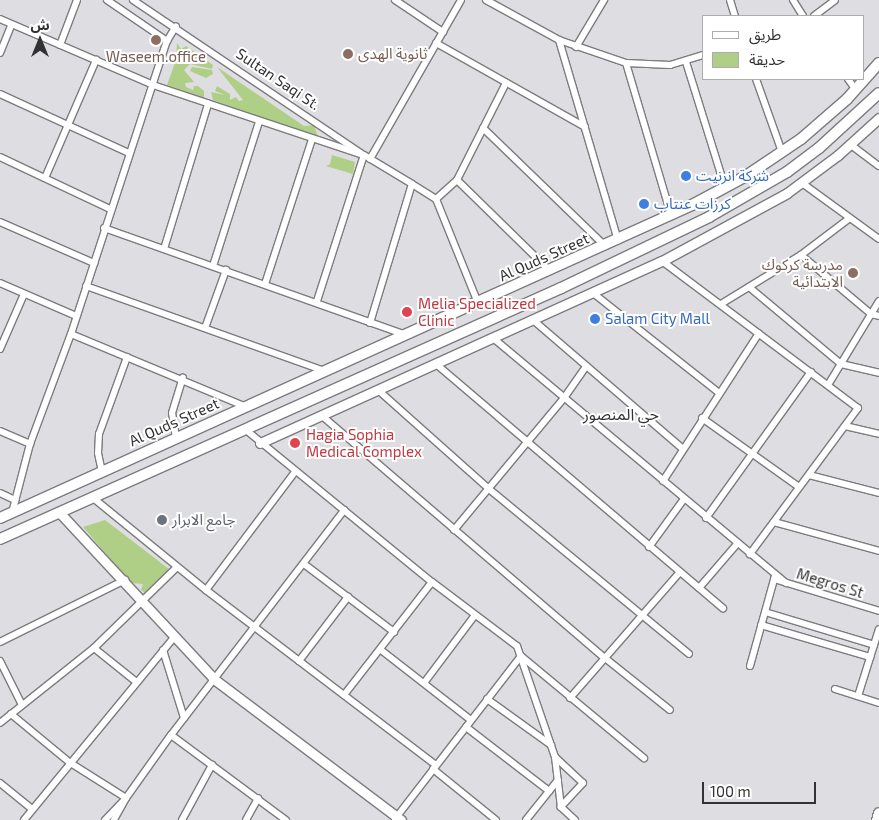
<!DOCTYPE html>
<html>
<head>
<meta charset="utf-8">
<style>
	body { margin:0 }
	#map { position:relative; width:879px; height:820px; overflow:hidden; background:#dedee2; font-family:"Exo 2","Noto Sans Arabic",sans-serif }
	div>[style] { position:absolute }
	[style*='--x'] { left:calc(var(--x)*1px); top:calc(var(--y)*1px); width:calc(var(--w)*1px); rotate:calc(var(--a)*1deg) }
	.green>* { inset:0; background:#afcf86; transform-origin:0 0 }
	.roads { filter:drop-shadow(1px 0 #7b7c7f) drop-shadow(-1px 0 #7b7c7f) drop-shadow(0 1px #7b7c7f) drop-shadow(0 -1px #7b7c7f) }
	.street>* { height:6px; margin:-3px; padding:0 3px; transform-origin:3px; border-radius:3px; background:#fff }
	.secondary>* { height:9px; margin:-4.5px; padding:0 4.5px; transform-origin:4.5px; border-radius:4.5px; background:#fff }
	.primary>* { height:10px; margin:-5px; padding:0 5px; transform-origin:5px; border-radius:5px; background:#fff }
	.dots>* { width:14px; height:14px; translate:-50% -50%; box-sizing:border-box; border:2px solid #fff; border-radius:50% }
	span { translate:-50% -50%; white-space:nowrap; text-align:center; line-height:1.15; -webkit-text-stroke:4px #fff; paint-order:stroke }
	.education-label { font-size:15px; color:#785e54 }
	.left { translate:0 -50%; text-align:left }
	.right { translate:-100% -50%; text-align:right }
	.street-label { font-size:15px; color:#323234 }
	.shop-label { font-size:15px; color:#366cbe }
	.health-label { font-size:15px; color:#be3a42 }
	.worship-label { font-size:15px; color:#5b616d }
	.neighbourhood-label { font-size:16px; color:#323234 }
	.legend { position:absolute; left:702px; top:15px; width:162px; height:65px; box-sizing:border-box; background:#fff; border:1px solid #adadae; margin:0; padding:6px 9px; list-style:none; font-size:15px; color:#323234 }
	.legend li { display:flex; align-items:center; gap:10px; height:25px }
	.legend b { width:25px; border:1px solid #adadae }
	.north { position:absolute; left:15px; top:15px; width:50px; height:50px; -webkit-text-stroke:4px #fff; paint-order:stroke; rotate:0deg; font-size:14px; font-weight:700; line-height:20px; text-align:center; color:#323234 }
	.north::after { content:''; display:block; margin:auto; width:18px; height:22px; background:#323234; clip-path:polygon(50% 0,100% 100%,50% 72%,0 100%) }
	.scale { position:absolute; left:702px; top:782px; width:114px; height:22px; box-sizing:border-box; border:2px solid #323234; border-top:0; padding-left:6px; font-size:15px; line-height:18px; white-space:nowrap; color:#323234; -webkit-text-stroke:4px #fff; paint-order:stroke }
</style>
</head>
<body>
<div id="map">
	<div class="green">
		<div style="clip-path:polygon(177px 43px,181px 49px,186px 46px,213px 65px,212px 69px,190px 64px,184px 70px,194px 82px,185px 83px,186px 87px,193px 90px,194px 86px,198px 86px,204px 91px,204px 98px,167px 85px,176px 60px)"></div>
		<div style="clip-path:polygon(192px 67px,212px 70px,213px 74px,206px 78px,190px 71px)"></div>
		<div style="clip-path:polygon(217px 67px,304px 126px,314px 125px,319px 140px,213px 100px,211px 92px,225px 95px,215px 91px,217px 86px,230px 94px,230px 100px,236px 97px,239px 101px,243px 100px)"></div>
		<div style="clip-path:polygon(332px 155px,355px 162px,353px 174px,326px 166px,330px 164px)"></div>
		<div style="left:520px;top:298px;width:4px;height:78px;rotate:63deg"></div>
		<div style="clip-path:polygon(105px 520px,169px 569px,147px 594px,141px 590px,143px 584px,131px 583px,83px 527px)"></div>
	</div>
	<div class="roads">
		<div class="street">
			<div style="--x:107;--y:0;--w:73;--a:34.3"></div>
			<div style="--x:133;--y:0;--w:275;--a:33.9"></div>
			<div style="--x:395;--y:0;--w:58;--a:33.7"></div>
			<div style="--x:486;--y:0;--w:83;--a:28.7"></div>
			<div style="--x:559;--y:40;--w:71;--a:18.9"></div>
			<div style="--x:626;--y:63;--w:44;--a:2.6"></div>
			<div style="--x:670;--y:65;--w:34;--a:-17"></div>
			<div style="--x:730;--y:0;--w:17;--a:73"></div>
			<div style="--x:793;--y:0;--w:19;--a:58"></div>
			<div style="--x:814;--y:16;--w:26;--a:-37"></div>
			<div style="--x:0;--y:19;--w:167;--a:23.3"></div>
			<div style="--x:153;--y:85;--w:222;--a:18.4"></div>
			<div style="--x:364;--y:155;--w:56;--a:31.1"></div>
			<div style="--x:412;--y:184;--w:28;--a:32"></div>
			<div style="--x:436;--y:199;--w:112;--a:68"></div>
			<div style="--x:559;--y:40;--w:209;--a:73.6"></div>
			<div style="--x:436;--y:43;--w:171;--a:29.4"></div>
			<div style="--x:60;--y:45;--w:48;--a:-69.3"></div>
			<div style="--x:576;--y:47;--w:55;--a:-59.2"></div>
			<div style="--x:0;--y:53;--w:31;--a:-68"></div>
			<div style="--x:686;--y:62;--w:131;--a:72.7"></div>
			<div style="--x:626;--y:63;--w:159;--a:73.5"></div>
			<div style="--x:756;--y:79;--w:77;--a:70.4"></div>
			<div style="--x:848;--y:79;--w:14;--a:54"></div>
			<div style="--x:0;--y:94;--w:142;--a:24.6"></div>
			<div style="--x:483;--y:128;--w:170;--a:44"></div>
			<div style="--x:851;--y:145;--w:35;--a:37"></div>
			<div style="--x:0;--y:157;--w:122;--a:25.3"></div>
			<div style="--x:370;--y:159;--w:183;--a:-60.2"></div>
			<div style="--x:45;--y:178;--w:129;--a:-66.6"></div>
			<div style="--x:457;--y:180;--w:130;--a:44.4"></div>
			<div style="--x:802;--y:183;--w:95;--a:36"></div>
			<div style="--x:436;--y:199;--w:28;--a:-42"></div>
			<div style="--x:457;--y:180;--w:109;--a:-63.2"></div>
			<div style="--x:0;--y:222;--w:103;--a:23.6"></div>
			<div style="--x:104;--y:228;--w:320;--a:19.5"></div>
			<div style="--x:164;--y:249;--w:152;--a:-73.1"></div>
			<div style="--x:801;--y:255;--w:92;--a:40.1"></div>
			<div style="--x:871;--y:314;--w:8;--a:14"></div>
			<div style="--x:662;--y:261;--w:245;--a:36.9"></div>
			<div style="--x:858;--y:408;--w:182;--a:126.5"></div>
			<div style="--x:213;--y:266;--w:151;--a:-72.3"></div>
			<div style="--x:0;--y:283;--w:83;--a:23.5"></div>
			<div style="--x:265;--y:284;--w:152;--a:-72"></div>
			<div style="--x:86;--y:286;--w:254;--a:19.6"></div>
			<div style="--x:749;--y:287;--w:120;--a:39.9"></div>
			<div style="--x:841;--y:364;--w:39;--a:13"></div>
			<div style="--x:593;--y:293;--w:159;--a:38.4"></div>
			<div style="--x:317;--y:301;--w:153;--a:-72.2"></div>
			<div style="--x:721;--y:304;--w:94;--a:-31.5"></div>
			<div style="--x:801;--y:255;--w:61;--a:-37.1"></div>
			<div style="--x:533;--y:320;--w:198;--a:40.7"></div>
			<div style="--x:370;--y:323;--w:145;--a:-73.2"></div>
			<div style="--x:205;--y:328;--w:62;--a:-70.1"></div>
			<div style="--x:71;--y:334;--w:190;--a:22.6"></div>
			<div style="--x:493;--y:338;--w:382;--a:39.9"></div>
			<div style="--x:0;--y:349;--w:60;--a:-66.4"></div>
			<div style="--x:436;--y:364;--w:377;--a:40.4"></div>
			<div style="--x:828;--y:385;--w:98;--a:-58.7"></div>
			<div style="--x:378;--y:390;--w:149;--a:41.7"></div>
			<div style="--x:489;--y:489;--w:259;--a:39.5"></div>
			<div style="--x:321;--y:415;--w:374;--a:40.6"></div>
			<div style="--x:605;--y:658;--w:83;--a:38.7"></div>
			<div style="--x:702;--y:418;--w:119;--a:35.4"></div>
			<div style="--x:845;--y:426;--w:35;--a:13"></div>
			<div style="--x:246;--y:430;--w:240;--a:39.3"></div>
			<div style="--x:432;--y:582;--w:106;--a:37"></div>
			<div style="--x:517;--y:646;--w:117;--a:71.1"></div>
			<div style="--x:555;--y:757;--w:50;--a:83.2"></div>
			<div style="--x:561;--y:807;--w:19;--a:43"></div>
			<div style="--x:0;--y:431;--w:33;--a:23"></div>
			<div style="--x:176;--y:438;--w:25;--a:-99"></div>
			<div style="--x:172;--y:413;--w:37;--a:-73"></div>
			<div style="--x:102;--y:472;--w:19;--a:-102"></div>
			<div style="--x:98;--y:453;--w:19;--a:-87"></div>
			<div style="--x:99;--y:434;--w:82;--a:-70"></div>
			<div style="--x:809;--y:475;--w:72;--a:14.4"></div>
			<div style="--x:663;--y:481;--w:176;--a:-57"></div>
			<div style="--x:0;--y:493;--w:17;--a:25"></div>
			<div style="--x:92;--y:497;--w:147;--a:39.2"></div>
			<div style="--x:206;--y:590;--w:289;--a:37.3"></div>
			<div style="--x:12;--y:513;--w:71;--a:-75.4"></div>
			<div style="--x:30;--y:444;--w:117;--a:-69.6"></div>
			<div style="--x:71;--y:334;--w:308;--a:-71.9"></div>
			<div style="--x:167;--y:41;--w:17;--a:-59"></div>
			<div style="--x:706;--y:518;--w:180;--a:-54.3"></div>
			<div style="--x:774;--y:522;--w:109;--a:15.4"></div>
			<div style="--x:454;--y:530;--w:172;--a:-50.2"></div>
			<div style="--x:564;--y:398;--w:39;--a:-55"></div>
			<div style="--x:649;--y:547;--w:59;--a:-53.9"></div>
			<div style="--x:304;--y:564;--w:113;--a:37.1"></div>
			<div style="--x:774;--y:579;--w:110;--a:16.9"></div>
			<div style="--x:699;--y:588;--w:58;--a:-49.2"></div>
			<div style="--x:206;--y:590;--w:148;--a:-53"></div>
			<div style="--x:765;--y:612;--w:114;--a:16.8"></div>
			<div style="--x:761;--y:625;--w:114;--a:16.4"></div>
			<div style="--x:0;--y:642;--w:140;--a:-26.4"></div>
			<div style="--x:94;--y:648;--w:53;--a:38.8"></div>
			<div style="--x:163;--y:650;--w:71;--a:72.8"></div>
			<div style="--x:381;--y:650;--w:114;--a:37.9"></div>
			<div style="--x:0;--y:661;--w:49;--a:63.4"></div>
			<div style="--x:299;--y:661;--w:81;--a:-52.6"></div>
			<div style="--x:750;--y:666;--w:93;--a:-74.5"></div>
			<div style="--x:424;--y:683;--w:85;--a:-53.1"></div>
			<div style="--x:835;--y:689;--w:46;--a:17.7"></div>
			<div style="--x:344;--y:695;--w:143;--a:-52.1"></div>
			<div style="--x:858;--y:696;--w:70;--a:-72.6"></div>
			<div style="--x:570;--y:698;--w:167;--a:-48.9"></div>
			<div style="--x:487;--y:699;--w:79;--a:35.7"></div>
			<div style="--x:11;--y:714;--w:75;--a:39.6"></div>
			<div style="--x:69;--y:762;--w:67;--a:32.3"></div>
			<div style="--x:126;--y:798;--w:25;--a:119"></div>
			<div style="--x:0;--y:723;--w:120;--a:-38.6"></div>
			<div style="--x:94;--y:648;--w:116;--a:-44.3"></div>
			<div style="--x:466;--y:727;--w:105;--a:37.6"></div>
			<div style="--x:171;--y:735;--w:143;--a:36.5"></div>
			<div style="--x:555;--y:757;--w:38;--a:43"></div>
			<div style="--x:583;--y:783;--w:33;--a:133"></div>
			<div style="--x:433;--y:769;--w:81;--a:39"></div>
			<div style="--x:0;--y:783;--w:41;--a:39.1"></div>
			<div style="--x:395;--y:819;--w:206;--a:-52.3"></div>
			<div style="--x:521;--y:656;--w:160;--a:39.7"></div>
			<div style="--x:24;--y:820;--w:238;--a:-50.6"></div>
			<div style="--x:105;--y:820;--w:30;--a:-46"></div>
			<div style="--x:126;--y:798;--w:77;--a:-54.5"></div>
			<div style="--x:171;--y:735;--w:284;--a:-52.4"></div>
			<div style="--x:182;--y:820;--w:63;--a:-61.4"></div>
			<div style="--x:246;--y:820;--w:25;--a:-61"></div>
			<div style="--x:526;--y:820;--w:51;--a:-51.3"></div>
		</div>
		<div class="secondary">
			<div style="--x:260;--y:443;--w:441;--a:-24.4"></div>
			<div style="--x:662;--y:261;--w:142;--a:-28.5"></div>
			<div style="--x:787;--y:193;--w:64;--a:-36.7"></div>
			<div style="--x:838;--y:155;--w:55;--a:-42.1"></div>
			<div style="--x:59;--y:512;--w:228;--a:47.1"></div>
			<div style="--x:214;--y:679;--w:234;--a:37"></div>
		</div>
		<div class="primary">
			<div style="--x:0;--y:518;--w:762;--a:-24.34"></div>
			<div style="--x:694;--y:204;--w:59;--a:-28.3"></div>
			<div style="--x:746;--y:176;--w:66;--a:-33.9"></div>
			<div style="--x:801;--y:139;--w:61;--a:-41"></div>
			<div style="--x:847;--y:99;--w:48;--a:-48.4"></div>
			<div style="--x:0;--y:539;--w:615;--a:-24.1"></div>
			<div style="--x:561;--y:288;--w:164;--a:-25.6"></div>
			<div style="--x:709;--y:217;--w:90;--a:-30"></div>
			<div style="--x:787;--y:172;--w:40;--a:-37"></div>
			<div style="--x:819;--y:148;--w:81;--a:-42.5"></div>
			<div style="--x:877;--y:820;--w:7;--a:-74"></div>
		</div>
	</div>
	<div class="dots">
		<div style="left:156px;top:40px;background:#8d6e63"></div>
		<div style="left:348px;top:54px;background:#8d6e63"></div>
		<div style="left:686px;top:176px;background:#3f7fe0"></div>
		<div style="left:644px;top:204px;background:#3f7fe0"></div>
		<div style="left:853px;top:273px;background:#8d6e63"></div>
		<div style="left:407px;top:312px;background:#e0444e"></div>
		<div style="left:595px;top:319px;background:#3f7fe0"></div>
		<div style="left:295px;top:443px;background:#e0444e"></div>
		<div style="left:162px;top:520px;background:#6b7280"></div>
	</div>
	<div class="education-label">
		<span class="left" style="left:358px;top:54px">ثانوية الهدى</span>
		<span style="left:156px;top:57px">Waseem.office</span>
		<span class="right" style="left:843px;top:273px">مدرسة كركوك<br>الابتدائية</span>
	</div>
	<div class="street-label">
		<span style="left:278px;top:79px;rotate:34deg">Sultan Saqi St.</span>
		<span style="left:544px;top:257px;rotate:-24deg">Al Quds Street</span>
		<span style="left:174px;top:422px;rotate:-24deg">Al Quds Street</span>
		<span style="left:830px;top:583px;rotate:17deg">Megros St</span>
	</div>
	<div class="shop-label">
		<span class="left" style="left:696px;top:176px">شركة انرنيت</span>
		<span class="left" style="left:654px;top:204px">كرزات عنتاب</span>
		<span class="left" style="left:605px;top:319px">Salam City Mall</span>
	</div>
	<div class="health-label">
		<span class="left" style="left:418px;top:312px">Melia Specialized<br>Clinic</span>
		<span class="left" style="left:306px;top:443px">Hagia Sophia<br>Medical Complex</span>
	</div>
	<div class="worship-label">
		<span class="left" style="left:172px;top:520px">جامع الابرار</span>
	</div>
	<div class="neighbourhood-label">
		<span style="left:621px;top:414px">حي المنصور</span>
	</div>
	<ul class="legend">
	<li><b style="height:6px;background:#fff"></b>طريق</li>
	<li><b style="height:14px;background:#afcf86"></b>حديقة</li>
	</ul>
	<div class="north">ش</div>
	<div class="scale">100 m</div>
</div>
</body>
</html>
